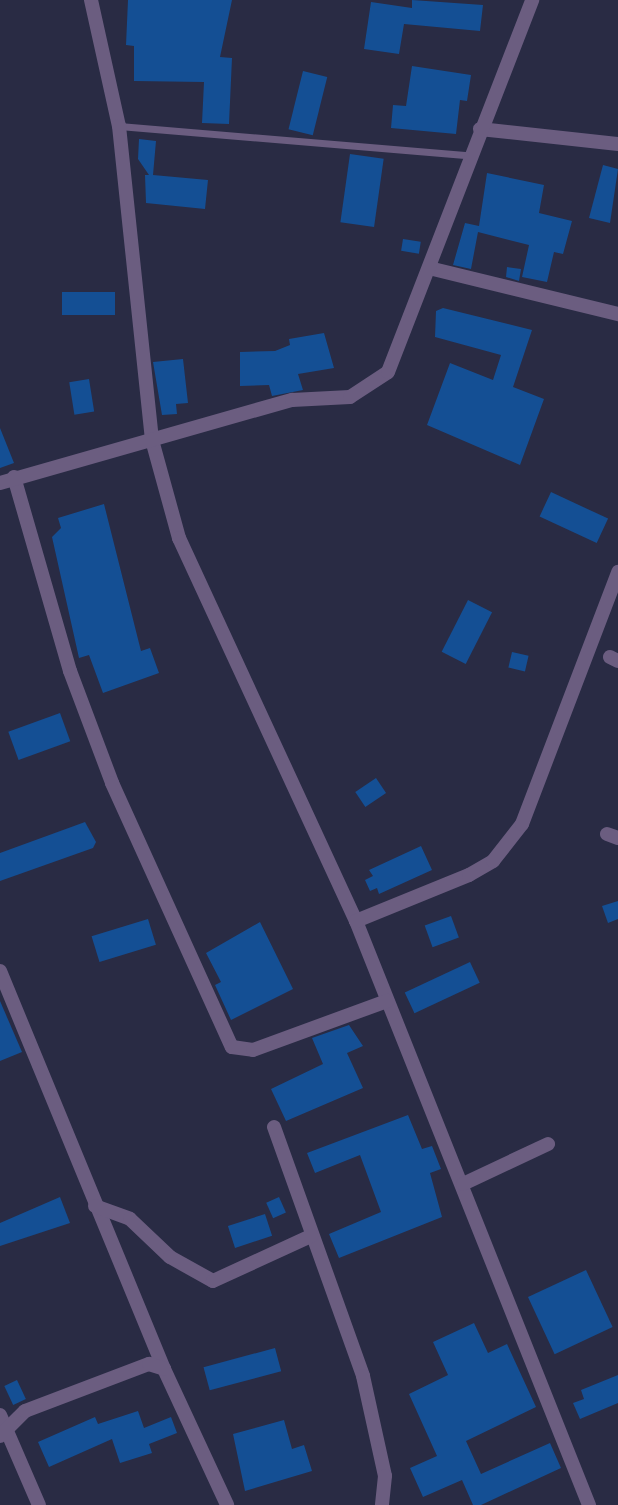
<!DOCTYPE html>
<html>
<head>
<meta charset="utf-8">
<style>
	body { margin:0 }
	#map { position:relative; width:618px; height:1505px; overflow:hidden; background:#292b44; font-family:"Exo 2",sans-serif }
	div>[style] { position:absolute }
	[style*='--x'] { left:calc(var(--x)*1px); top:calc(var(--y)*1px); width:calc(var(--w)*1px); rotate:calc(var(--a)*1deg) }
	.building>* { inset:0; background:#144f94; transform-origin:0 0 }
	.lane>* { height:7px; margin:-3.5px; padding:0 3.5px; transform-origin:3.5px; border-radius:3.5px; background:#6b5d80 }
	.street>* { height:14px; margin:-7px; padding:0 7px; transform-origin:7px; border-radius:7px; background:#6b5d80 }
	span { translate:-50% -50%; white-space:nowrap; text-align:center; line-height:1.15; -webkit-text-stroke:4.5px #131520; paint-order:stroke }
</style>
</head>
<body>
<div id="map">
	<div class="building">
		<div style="clip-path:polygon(128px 0,232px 0,220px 57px,232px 58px,229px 124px,202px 123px,204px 82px,134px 81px,134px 46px,126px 45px)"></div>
		<div style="clip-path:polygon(412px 0,483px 5px,480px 31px,404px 24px,399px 54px,364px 49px,371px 2px,412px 8px)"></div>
		<div style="clip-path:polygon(412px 66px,471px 75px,467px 101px,460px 100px,456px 134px,391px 128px,393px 105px,406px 106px)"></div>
		<div style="left:303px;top:71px;width:25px;height:60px;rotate:14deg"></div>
		<div style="clip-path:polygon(139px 139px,156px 141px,153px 175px,208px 180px,205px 209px,146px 203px,145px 175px,149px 175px,138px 159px)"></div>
		<div style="left:350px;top:154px;width:34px;height:69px;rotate:8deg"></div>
		<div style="clip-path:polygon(603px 165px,618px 169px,610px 223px,589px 218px)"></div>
		<div style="clip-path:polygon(487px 173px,544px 185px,539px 213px,572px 221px,563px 254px,554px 252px,547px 282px,522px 277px,529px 245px,478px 232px,471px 269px,453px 265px,465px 223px,479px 226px)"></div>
		<div style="left:403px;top:239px;width:18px;height:12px;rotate:9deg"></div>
		<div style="clip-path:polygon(507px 267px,521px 269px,519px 281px,506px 277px)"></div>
		<div style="left:115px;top:292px;width:23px;height:53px;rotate:90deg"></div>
		<div style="clip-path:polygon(443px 308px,532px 330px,513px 387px,544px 399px,520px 465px,427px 425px,450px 363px,493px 380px,501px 355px,435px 337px,436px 311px)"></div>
		<div style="clip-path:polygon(324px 333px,334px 368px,298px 374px,303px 390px,272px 396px,269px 385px,240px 386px,240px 352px,275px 351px,290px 345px,289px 339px)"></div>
		<div style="clip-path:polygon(183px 359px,188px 403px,176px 404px,177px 414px,162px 415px,153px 362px)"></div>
		<div style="left:89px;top:379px;width:33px;height:20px;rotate:81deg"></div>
		<div style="clip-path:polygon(0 428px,14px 463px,0 468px)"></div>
		<div style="left:551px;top:492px;width:63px;height:27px;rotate:25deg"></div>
		<div style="clip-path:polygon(104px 504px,141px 651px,150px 648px,159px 673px,103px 693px,89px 655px,79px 658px,52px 537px,61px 528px,58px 518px)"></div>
		<div style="left:468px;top:600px;width:27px;height:58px;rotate:27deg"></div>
		<div style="left:512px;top:652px;width:17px;height:16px;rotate:13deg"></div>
		<div style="left:60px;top:713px;width:30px;height:55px;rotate:70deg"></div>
		<div style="left:376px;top:778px;width:18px;height:25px;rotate:56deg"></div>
		<div style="clip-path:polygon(85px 822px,96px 842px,93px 848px,0 881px,0 853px)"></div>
		<div style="clip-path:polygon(421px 846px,432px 870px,379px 894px,377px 888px,370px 891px,365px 880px,373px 876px,369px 870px)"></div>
		<div style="clip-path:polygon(618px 901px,618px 919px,608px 923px,602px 906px)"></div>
		<div style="left:451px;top:916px;width:23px;height:28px;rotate:70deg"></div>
		<div style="left:148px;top:919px;width:27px;height:59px;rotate:73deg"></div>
		<div style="clip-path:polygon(260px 922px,293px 989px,231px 1020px,215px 985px,221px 982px,206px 953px)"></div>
		<div style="left:470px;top:962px;width:23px;height:72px;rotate:65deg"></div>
		<div style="clip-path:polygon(0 1001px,22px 1052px,0 1061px)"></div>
		<div style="clip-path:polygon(349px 1025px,363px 1046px,347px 1053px,363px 1088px,286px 1121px,271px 1089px,323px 1064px,312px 1038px)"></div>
		<div style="clip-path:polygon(408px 1115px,422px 1149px,432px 1146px,441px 1169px,430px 1173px,442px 1217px,339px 1258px,329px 1234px,381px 1212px,360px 1155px,315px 1173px,307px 1153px)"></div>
		<div style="clip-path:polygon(60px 1197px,70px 1223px,0 1246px,0 1223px)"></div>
		<div style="left:279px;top:1197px;width:17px;height:14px;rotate:66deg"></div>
		<div style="left:265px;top:1214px;width:23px;height:39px;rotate:72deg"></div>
		<div style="left:586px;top:1270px;width:63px;height:64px;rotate:65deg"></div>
		<div style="clip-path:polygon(474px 1323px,488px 1353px,507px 1344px,536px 1407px,466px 1441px,481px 1474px,550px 1443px,561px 1468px,481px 1505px,473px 1505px,462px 1480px,423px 1497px,410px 1468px,437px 1456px,409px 1394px,448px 1375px,433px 1342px)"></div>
		<div style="left:275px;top:1348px;width:24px;height:74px;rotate:75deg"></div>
		<div style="clip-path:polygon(618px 1375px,618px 1403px,580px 1419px,573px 1403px,584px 1399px,581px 1390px)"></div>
		<div style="left:17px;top:1380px;width:21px;height:14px;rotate:65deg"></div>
		<div style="clip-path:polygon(138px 1411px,144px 1428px,171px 1417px,177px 1433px,149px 1444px,152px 1453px,120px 1463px,112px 1439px,49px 1467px,38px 1442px,95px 1417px,98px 1424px)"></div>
		<div style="clip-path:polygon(284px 1420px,292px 1449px,304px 1445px,312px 1471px,245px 1491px,233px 1434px)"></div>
	</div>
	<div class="lane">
		<div style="--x:119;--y:126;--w:350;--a:4.8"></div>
	</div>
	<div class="street">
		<div style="--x:91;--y:0;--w:129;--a:77.5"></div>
		<div style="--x:119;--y:126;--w:316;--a:84"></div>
		<div style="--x:152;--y:440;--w:102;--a:74.6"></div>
		<div style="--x:179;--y:538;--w:422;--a:65.2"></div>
		<div style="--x:356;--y:921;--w:629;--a:68.25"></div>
		<div style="--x:480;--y:129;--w:139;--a:6.2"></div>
		<div style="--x:429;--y:268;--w:195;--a:13.7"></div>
		<div style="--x:14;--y:477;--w:202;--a:73.9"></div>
		<div style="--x:70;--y:671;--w:120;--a:69.4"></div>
		<div style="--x:112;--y:783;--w:290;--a:65.6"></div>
		<div style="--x:232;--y:1047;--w:21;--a:8"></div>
		<div style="--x:253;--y:1050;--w:143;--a:-20.1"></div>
		<div style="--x:0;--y:483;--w:304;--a:-15.9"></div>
		<div style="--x:292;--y:400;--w:58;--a:-3"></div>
		<div style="--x:350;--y:397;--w:45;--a:-33.3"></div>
		<div style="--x:388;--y:372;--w:399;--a:-68.8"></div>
		<div style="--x:610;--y:657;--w:9;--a:27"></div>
		<div style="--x:607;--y:834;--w:12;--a:20"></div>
		<div style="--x:356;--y:921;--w:122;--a:-22.2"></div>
		<div style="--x:469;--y:875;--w:28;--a:-30"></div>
		<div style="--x:493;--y:861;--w:47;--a:-51.9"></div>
		<div style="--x:522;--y:824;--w:270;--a:-69.1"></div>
		<div style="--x:0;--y:971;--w:430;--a:67.6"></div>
		<div style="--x:164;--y:1369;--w:150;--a:65.1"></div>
		<div style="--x:274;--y:1127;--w:264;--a:70.3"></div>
		<div style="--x:363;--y:1376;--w:102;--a:77.6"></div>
		<div style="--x:385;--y:1476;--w:29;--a:96"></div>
		<div style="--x:463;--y:1184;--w:94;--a:-25.2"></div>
		<div style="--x:95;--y:1206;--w:37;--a:20"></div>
		<div style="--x:130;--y:1219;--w:55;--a:43.5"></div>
		<div style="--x:170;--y:1257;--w:49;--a:29.2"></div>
		<div style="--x:213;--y:1281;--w:108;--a:-24.7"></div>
		<div style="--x:0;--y:1415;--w:98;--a:66.6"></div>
		<div style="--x:0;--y:1436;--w:35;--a:-45"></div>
		<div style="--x:25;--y:1411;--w:133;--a:-20.8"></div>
		<div style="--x:149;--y:1364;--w:16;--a:18"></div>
	</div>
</div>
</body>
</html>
